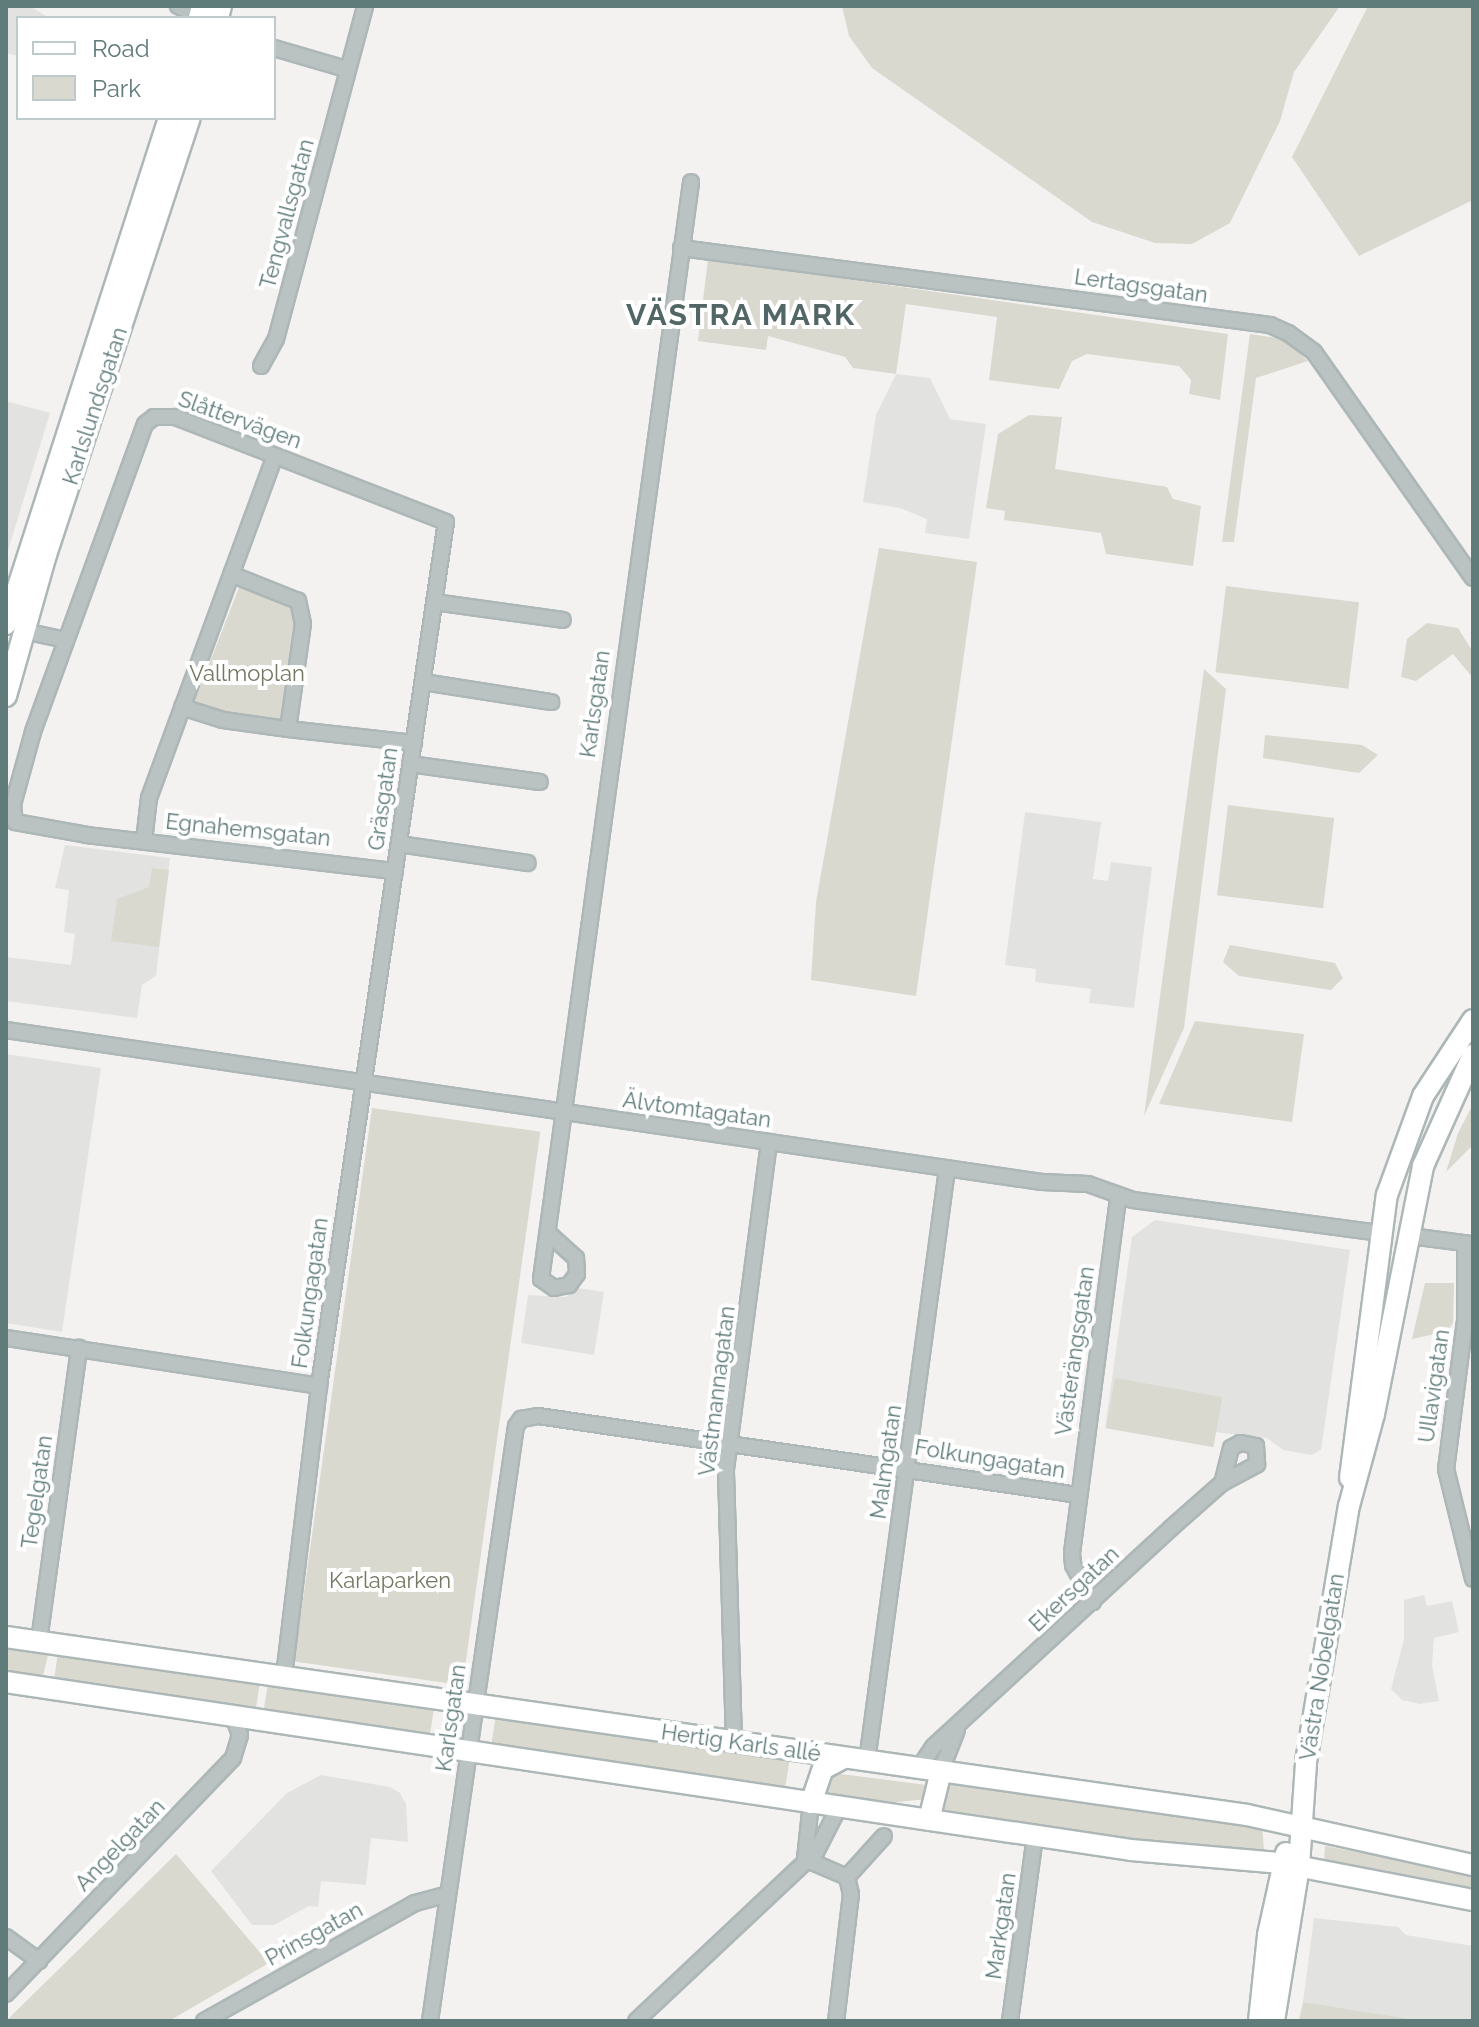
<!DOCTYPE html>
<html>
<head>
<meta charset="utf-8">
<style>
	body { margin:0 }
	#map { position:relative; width:1479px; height:2027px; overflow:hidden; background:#f4f2f0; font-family:Raleway,sans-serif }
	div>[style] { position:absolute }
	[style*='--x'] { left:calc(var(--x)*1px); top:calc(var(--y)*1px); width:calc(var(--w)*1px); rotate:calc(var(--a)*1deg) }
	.built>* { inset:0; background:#e2e3e1 }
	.green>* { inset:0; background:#d9d9cf; transform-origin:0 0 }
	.roads { filter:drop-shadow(2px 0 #adb7b7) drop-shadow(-2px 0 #adb7b7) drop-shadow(0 2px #adb7b7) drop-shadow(0 -2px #adb7b7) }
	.street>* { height:14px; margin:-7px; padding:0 7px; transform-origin:7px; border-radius:7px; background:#bac3c2 }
	.secondary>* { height:20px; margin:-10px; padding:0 10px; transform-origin:10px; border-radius:10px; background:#fff }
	span { translate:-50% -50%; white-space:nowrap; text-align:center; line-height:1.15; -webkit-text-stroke:8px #fff; paint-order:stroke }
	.street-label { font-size:22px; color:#5f7b7a }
	.park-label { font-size:22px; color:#727862 }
	.district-label { font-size:30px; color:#516665; font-weight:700; letter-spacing:2px }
	.frame { position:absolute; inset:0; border:8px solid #5f7b7a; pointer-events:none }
	.legend { position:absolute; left:16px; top:16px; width:260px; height:104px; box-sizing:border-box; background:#fff; border:2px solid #bfcaca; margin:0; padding:10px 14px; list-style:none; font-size:24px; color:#5f7b7a }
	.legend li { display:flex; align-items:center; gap:16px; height:40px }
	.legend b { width:40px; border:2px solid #bfcaca }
</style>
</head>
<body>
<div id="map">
	<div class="built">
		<div style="clip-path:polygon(6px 6px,30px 6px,49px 18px,18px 18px,18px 56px,6px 53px)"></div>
		<div style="clip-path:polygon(896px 374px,930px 378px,950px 419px,986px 424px,969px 539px,925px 533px,927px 519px,900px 508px,863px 502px,876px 415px)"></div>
		<div style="clip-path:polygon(6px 401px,50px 413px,6px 557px)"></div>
		<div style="clip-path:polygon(1025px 812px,1101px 822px,1093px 879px,1108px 881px,1111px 862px,1152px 867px,1134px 1008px,1089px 1003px,1091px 989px,1035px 982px,1036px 969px,1005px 965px)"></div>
		<div style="clip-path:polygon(65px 845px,170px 858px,156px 976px,142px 985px,137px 1018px,6px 1001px,6px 957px,71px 965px,75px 934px,64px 932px,69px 890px,55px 888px)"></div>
		<div style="clip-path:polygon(6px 1054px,101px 1068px,62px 1332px,6px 1323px)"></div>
		<div style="clip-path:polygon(1155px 1220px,1350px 1250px,1321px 1450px,1312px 1455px,1283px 1450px,1267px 1438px,1215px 1432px,1214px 1443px,1105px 1428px,1132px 1237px)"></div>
		<div style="clip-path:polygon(578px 1288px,604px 1292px,594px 1355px,521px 1343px,528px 1295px,566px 1297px)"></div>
		<div style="clip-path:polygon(1424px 1595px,1427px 1606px,1452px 1601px,1459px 1632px,1434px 1638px,1432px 1665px,1439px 1701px,1420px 1704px,1402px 1700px,1391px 1689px,1404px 1639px,1404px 1600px)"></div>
		<div style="clip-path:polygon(321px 1775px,390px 1787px,400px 1793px,406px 1804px,408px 1842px,371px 1838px,366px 1885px,321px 1881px,318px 1907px,309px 1906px,274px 1925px,252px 1925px,211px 1871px,287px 1793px)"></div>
		<div style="clip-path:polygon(1314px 1918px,1398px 1927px,1406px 1935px,1473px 1946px,1473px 2021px,1411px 2021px,1303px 2002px)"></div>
	</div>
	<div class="green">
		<div style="clip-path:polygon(842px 6px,1340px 6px,1294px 72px,1280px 121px,1230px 223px,1192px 244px,1155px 243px,1092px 222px,872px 68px,849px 36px)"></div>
		<div style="clip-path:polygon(1368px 6px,1473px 6px,1473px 200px,1359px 256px,1292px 157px)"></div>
		<div style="clip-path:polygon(708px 259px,1228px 334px,1220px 400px,1189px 394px,1191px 380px,1179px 366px,1087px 354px,1072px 361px,1059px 389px,989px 380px,997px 317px,906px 304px,896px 374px,853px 368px,845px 357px,768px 336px,766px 350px,698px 341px)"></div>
		<div style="clip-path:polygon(1250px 334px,1283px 339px,1308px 361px,1256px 378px,1234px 542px,1222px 542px)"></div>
		<div style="clip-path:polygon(1029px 415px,1062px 417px,1055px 469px,1167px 487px,1173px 499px,1201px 506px,1193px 566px,1106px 554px,1101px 533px,1004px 520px,1005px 511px,986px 508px,998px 434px)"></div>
		<div style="clip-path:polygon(879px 548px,977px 562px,916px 996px,811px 980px,816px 902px)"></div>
		<div style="clip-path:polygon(241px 582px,296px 604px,282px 719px,229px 715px,194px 703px)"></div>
		<div style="left:1226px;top:586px;width:134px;height:87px;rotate:7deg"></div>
		<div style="clip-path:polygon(1427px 623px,1458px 628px,1473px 652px,1473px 678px,1453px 654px,1416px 681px,1401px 677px,1407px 639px)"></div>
		<div style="clip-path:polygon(1204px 669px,1226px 689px,1184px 1028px,1144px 1116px)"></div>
		<div style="clip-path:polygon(1265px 735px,1362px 745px,1378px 755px,1359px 773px,1263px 758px)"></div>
		<div style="left:1228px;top:805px;width:107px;height:91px;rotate:7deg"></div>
		<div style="clip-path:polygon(152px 868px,169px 870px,159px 947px,111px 941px,117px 899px,149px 887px)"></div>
		<div style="clip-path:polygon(1230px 945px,1335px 963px,1343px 978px,1331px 990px,1239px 976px,1223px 962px)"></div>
		<div style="clip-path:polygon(1195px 1021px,1304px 1034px,1292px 1122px,1159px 1104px)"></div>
		<div style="clip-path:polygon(1473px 1104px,1473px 1145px,1446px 1172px,1458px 1133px)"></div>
		<div style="left:372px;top:1108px;width:170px;height:559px;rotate:8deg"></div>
		<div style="clip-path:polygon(1425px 1283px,1454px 1283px,1453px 1323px,1448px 1331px,1412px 1339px)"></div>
		<div style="left:1115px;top:1378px;width:109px;height:51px;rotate:10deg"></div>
		<div style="clip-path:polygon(6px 1646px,49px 1651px,42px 1680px,6px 1675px)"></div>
		<div style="left:58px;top:1652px;width:204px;height:30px;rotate:8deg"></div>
		<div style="left:268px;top:1683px;width:168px;height:28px;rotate:9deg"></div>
		<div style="left:496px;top:1715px;width:297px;height:31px;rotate:9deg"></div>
		<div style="clip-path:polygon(833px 1773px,927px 1785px,926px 1799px,881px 1804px,826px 1797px,823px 1791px)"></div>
		<div style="clip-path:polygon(951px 1780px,1262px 1826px,1264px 1850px,1164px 1845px,938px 1815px)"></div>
		<div style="clip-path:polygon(1325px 1846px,1473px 1874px,1473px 1893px,1324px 1862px)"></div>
		<div style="clip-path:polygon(176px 1854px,269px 1963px,169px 2021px,6px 2021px)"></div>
		<div style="clip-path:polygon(1303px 2002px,1409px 2019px,1411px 2021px,1299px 2021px)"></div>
	</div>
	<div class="roads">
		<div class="street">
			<div style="--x:178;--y:6;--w:24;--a:24"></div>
			<div style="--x:274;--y:48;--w:75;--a:16.3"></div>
			<div style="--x:681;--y:248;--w:594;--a:7.45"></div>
			<div style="--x:1270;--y:325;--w:20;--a:24"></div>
			<div style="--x:1288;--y:333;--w:32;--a:36"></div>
			<div style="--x:1314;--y:352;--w:276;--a:54.9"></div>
			<div style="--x:261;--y:366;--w:31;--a:-61"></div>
			<div style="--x:276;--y:339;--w:345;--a:-75"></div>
			<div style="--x:434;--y:602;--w:130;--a:7.9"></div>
			<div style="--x:24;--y:631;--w:43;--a:12.1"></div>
			<div style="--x:423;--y:682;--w:130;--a:8.9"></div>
			<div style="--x:182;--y:707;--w:43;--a:17.6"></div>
			<div style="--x:223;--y:720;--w:66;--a:7.9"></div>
			<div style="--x:288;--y:729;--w:106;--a:-81.9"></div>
			<div style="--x:303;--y:624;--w:24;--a:-102"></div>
			<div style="--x:298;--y:601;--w:72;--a:-158.1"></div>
			<div style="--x:288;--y:729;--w:127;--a:6.3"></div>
			<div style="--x:410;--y:764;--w:131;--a:7.9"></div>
			<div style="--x:144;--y:841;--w:43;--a:-83.4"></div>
			<div style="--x:149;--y:798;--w:364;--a:-69.8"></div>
			<div style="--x:399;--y:844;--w:130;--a:8.4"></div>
			<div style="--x:6;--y:1030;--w:1047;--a:8.35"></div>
			<div style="--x:1042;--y:1182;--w:46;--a:2.5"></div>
			<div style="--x:1088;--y:1184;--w:48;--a:19.6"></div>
			<div style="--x:1133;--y:1200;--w:250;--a:7.6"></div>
			<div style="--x:548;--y:1233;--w:38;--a:42"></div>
			<div style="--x:576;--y:1258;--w:16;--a:86"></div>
			<div style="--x:577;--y:1274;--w:14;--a:126"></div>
			<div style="--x:569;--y:1285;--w:15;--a:169"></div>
			<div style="--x:554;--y:1288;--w:16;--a:-145"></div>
			<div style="--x:541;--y:1279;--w:1107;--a:-82.21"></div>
			<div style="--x:1410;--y:1236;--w:63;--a:7.4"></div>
			<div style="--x:1465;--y:1244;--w:77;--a:90"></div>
			<div style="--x:1465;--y:1321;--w:149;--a:97.3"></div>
			<div style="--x:1446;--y:1469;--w:113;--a:76.2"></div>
			<div style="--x:6;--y:1338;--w:317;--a:8.7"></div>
			<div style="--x:1093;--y:1602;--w:42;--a:-118.4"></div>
			<div style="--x:1073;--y:1565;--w:12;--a:-95"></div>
			<div style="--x:1072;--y:1553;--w:359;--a:-82.6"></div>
			<div style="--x:39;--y:1641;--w:296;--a:-82.2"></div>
			<div style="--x:284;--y:1676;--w:292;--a:-83.1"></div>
			<div style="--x:319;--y:1386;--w:873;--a:-81.64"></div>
			<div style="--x:446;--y:522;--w:291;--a:-158.8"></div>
			<div style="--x:175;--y:417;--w:21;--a:180"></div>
			<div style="--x:154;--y:417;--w:11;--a:142"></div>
			<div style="--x:145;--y:424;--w:328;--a:110"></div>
			<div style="--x:33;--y:732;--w:75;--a:105.5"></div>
			<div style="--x:13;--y:804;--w:18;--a:84"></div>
			<div style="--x:15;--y:822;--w:73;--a:10.2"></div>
			<div style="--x:87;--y:835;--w:310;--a:6.7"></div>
			<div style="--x:734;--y:1742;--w:273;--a:-91.7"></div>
			<div style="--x:726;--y:1469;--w:330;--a:-82.5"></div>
			<div style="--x:867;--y:1761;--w:597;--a:-82.3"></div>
			<div style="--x:919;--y:1768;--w:25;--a:-56"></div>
			<div style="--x:933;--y:1747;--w:323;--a:-42.6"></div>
			<div style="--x:1171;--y:1528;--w:68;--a:-41.4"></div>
			<div style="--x:1222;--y:1483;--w:40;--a:-28"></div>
			<div style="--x:1257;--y:1464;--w:18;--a:-93"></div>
			<div style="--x:1256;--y:1446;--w:16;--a:-169"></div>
			<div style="--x:1240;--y:1443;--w:10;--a:151"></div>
			<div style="--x:1231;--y:1448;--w:36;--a:104"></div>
			<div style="--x:941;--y:1771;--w:44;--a:-68.7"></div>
			<div style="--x:805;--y:1859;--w:46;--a:23.2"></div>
			<div style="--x:847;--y:1877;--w:17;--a:77"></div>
			<div style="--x:851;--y:1894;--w:128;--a:96.7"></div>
			<div style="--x:805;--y:1859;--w:56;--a:-83.9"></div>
			<div style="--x:847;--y:1877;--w:55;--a:-47.9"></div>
			<div style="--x:6;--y:1937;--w:41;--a:36"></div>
			<div style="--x:6;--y:1994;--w:327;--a:-46.1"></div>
			<div style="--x:233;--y:1758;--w:24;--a:-73"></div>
			<div style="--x:240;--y:1735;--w:20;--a:-110"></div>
			<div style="--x:204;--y:2021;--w:242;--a:-29.2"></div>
			<div style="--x:415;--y:1903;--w:34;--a:-15"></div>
			<div style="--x:430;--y:2021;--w:601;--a:-81.78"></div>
			<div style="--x:516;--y:1426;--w:9;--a:-54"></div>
			<div style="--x:521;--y:1419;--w:17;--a:-10"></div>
			<div style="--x:538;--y:1416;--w:546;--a:8.32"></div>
			<div style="--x:636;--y:2021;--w:247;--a:-43.2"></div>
			<div style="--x:816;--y:1852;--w:51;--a:-62.9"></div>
			<div style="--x:1010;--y:2021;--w:187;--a:-82.3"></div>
		</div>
		<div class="secondary">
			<div style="--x:199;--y:18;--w:12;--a:-76"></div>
			<div style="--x:218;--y:18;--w:12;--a:-76"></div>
			<div style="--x:6;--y:624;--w:532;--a:-72.14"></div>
			<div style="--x:6;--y:696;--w:147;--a:-74.2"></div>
			<div style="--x:46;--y:555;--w:460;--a:-71.8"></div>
			<div style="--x:1350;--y:1478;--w:285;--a:-82.6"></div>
			<div style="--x:1387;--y:1195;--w:105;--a:-70"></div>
			<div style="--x:1423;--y:1096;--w:91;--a:-56.7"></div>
			<div style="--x:6;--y:1637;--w:1254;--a:8.16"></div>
			<div style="--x:1247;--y:1815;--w:231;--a:12.5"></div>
			<div style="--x:6;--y:1682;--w:1137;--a:8.49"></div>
			<div style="--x:1131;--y:1850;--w:151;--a:5"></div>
			<div style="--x:1281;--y:1863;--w:196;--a:10.9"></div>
			<div style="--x:811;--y:1803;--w:36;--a:-71"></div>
			<div style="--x:823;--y:1769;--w:24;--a:-28"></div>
			<div style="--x:929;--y:1820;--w:50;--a:-76.2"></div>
			<div style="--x:1259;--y:2021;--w:86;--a:-84"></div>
			<div style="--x:1268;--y:1935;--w:84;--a:-77.6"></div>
			<div style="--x:1274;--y:2021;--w:157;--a:-80.8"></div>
			<div style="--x:1299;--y:1866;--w:104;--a:-86.1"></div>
			<div style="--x:1306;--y:1762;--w:260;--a:-80.5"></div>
			<div style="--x:1349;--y:1506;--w:95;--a:-74.8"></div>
			<div style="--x:1374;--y:1414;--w:253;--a:-78.8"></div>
			<div style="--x:1423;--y:1166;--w:122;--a:-65.8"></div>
		</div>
	</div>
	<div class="street-label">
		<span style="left:287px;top:214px;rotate:-75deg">Tengvallsgatan</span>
		<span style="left:1141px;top:286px;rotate:8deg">Lertagsgatan</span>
		<span style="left:95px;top:406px;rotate:-72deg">Karlslundsgatan</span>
		<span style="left:240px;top:420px;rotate:20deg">Slåttervägen</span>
		<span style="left:595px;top:704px;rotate:-82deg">Karlsgatan</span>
		<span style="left:383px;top:799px;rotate:-82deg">Gräsgatan</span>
		<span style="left:248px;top:830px;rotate:6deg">Egnahemsgatan</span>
		<span style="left:697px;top:1110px;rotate:8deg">Älvtomtagatan</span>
		<span style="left:310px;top:1293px;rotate:-82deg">Folkungagatan</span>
		<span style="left:1075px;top:1351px;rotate:-82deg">Västerängsgatan</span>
		<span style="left:1434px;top:1386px;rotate:-82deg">Ullavigatan</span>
		<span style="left:717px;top:1391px;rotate:-83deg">Västmannagatan</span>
		<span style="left:990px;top:1459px;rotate:9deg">Folkungagatan</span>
		<span style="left:886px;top:1462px;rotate:-82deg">Malmgatan</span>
		<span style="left:37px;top:1492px;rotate:-82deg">Tegelgatan</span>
		<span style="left:1074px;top:1589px;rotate:-43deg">Ekersgatan</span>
		<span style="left:1322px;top:1667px;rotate:-81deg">Västra Nobelgatan</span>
		<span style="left:451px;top:1718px;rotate:-82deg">Karlsgatan</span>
		<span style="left:741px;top:1743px;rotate:8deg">Hertig Karls allé</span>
		<span style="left:120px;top:1845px;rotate:-46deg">Angelgatan</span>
		<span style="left:1001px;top:1926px;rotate:-82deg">Markgatan</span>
		<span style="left:314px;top:1934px;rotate:-29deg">Prinsgatan</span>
	</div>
	<div class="park-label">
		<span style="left:247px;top:674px">Vallmoplan</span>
		<span style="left:390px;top:1581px">Karlaparken</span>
	</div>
	<div class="district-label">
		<span style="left:741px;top:315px">VÄSTRA MARK</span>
	</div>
	<div class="frame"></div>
	<ul class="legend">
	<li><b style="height:10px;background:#fff"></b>Road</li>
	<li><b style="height:22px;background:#d9d9cf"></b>Park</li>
	</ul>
</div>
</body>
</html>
